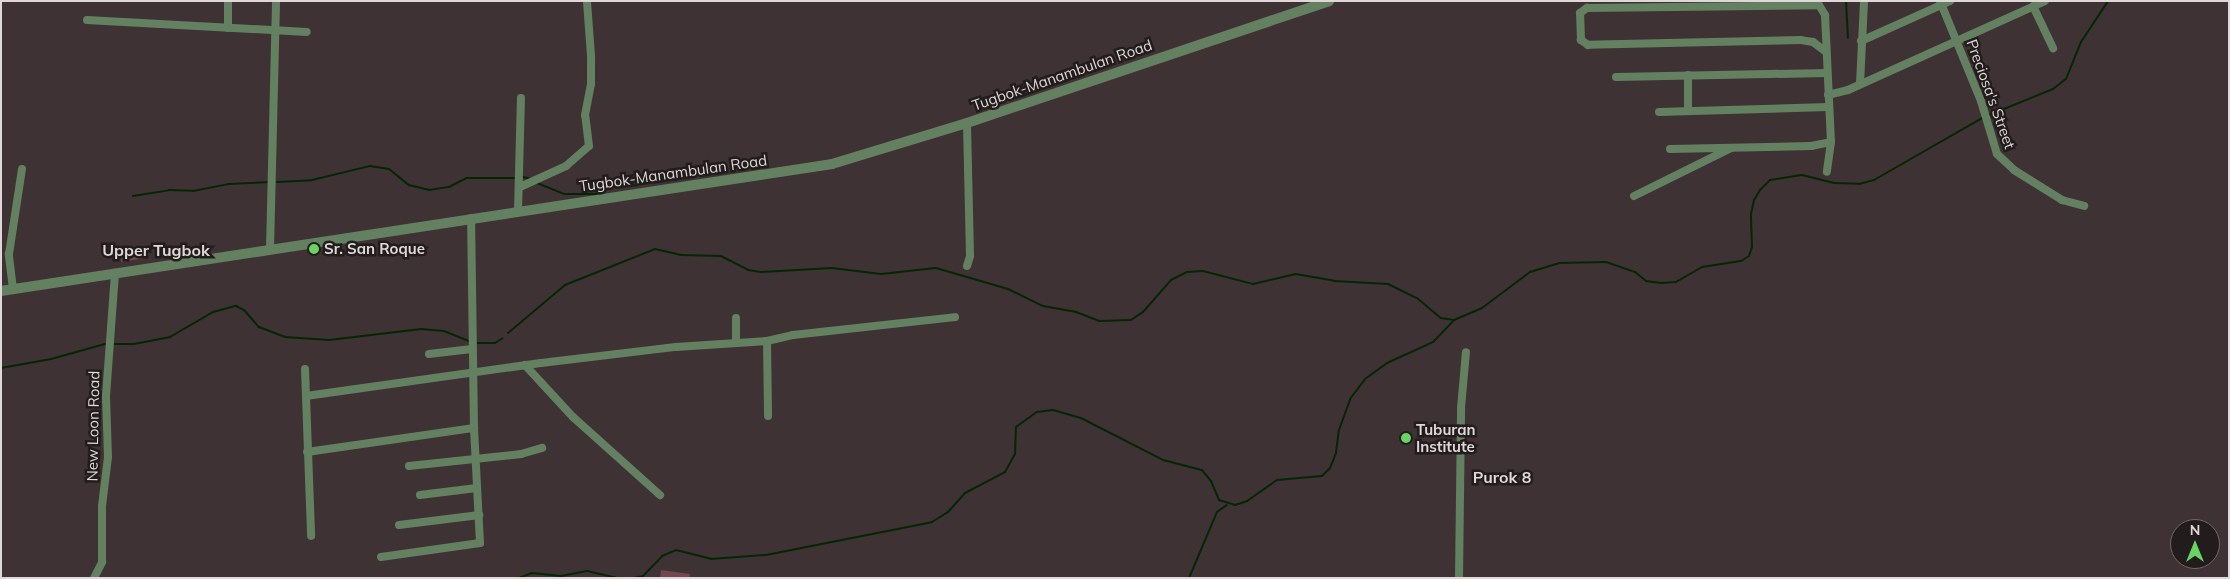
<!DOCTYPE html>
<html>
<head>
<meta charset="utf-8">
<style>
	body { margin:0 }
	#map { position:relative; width:2230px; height:579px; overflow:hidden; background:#3f3235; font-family:Mulish,sans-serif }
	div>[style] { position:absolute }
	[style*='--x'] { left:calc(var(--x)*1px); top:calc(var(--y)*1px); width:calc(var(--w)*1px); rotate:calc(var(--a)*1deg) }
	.green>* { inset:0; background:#744650; transform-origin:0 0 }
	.stream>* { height:2px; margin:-1px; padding:0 1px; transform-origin:1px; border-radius:1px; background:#042703 }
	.minor>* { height:8px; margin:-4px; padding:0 4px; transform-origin:4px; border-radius:4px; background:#638060 }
	.tertiary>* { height:10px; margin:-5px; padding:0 5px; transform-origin:5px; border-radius:5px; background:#638060 }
	.dots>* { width:14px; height:14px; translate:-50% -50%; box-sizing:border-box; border:2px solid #221c1d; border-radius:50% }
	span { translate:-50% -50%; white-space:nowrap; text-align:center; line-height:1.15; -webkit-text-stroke:5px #221c1d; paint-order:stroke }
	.street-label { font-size:15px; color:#dfd7d8 }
	.poi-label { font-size:15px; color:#dfd7d8; font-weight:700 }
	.left { translate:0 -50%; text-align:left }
	.neighbourhood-label { font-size:16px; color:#dfd7d8; font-weight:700 }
	.frame { position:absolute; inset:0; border:2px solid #dfd7d8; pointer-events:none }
	.north { position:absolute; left:2170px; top:519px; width:50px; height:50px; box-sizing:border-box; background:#221c1d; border:1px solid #6e6768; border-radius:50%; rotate:0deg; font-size:14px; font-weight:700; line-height:20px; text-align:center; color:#dfd7d8 }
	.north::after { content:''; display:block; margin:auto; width:18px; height:22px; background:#6ad363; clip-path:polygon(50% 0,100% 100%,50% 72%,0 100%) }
</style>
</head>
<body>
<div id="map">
	<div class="green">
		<div style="left:145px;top:245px;width:13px;height:26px;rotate:81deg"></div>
		<div style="clip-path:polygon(661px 570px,690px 574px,689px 578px,660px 578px)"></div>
	</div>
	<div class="stream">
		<div style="--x:1846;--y:1;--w:37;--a:87"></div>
		<div style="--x:1989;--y:115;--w:69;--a:-22.1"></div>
		<div style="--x:2053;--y:89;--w:16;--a:-38"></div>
		<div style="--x:2066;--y:79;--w:40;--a:-68"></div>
		<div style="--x:2081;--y:42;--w:49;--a:-56.6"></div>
		<div style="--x:523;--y:177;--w:8;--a:14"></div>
		<div style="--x:277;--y:182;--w:35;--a:-3"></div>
		<div style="--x:312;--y:180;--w:60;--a:-13.6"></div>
		<div style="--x:370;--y:166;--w:19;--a:9"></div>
		<div style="--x:389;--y:169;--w:26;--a:39"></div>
		<div style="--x:409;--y:185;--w:21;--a:14"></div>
		<div style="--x:429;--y:190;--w:20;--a:-9"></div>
		<div style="--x:449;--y:187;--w:20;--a:-27"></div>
		<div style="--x:467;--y:178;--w:49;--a:0"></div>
		<div style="--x:537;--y:183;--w:29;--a:22"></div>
		<div style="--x:564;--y:194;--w:36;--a:0"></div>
		<div style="--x:133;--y:196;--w:36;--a:-9"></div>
		<div style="--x:169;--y:190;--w:24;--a:2"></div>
		<div style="--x:193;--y:191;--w:36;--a:-11"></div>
		<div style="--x:228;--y:184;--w:41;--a:-2.8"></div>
		<div style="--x:508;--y:333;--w:75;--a:-40.1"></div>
		<div style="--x:565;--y:285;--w:97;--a:-21.8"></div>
		<div style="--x:655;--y:249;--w:26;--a:13"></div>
		<div style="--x:680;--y:255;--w:41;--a:1.4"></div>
		<div style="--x:721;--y:256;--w:30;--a:27"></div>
		<div style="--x:748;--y:270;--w:13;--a:9"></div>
		<div style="--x:761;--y:272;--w:71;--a:-3.2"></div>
		<div style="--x:832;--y:268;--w:49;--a:7"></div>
		<div style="--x:881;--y:274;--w:55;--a:-6.2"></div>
		<div style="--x:936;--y:268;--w:75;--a:16.3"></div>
		<div style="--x:1008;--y:289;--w:39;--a:26"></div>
		<div style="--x:1043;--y:306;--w:34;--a:10"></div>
		<div style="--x:1076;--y:312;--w:25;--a:21"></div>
		<div style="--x:1099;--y:321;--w:32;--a:-2"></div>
		<div style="--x:1131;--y:320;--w:14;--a:-34"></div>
		<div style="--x:1143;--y:312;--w:43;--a:-48.8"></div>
		<div style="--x:1171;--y:280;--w:18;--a:-27"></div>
		<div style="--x:1187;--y:272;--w:16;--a:-4"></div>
		<div style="--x:1203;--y:271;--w:52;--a:14.6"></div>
		<div style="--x:1253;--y:284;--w:44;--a:-13.1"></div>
		<div style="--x:1296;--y:274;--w:39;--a:10"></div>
		<div style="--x:1334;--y:281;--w:54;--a:3.2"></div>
		<div style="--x:1388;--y:284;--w:32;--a:26"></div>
		<div style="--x:1417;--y:298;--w:31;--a:40"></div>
		<div style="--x:1441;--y:318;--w:13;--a:9"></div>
		<div style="--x:1454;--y:320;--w:30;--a:-23"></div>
		<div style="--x:1482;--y:308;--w:60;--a:-36.9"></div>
		<div style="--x:1530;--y:272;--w:30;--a:-17"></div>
		<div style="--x:1559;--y:263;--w:47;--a:-1.2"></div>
		<div style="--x:1606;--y:262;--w:31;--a:19"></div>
		<div style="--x:1635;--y:272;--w:14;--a:39"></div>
		<div style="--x:1646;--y:281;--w:15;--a:8"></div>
		<div style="--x:1661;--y:283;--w:15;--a:-4"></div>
		<div style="--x:1676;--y:282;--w:30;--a:-30"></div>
		<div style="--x:1702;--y:267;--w:39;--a:-9"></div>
		<div style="--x:1741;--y:261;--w:9;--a:-32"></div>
		<div style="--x:1749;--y:256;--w:9;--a:-72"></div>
		<div style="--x:1752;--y:247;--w:33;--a:-92"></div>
		<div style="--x:1751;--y:214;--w:14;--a:-78"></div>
		<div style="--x:1754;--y:200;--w:12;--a:-59"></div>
		<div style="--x:1760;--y:190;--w:14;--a:-45"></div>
		<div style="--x:1770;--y:180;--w:32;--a:-9"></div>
		<div style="--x:1802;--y:175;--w:33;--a:14"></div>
		<div style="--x:1834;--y:183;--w:25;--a:2"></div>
		<div style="--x:1859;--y:184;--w:16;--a:-15"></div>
		<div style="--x:1874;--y:180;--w:127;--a:-29.8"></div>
		<div style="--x:476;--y:343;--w:19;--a:0"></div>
		<div style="--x:495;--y:343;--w:9;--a:-32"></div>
		<div style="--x:114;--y:344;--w:20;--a:0"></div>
		<div style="--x:134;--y:344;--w:37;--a:-11"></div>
		<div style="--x:170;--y:337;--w:50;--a:-30.2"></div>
		<div style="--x:213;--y:312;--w:24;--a:-15"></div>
		<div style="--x:236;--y:306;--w:9;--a:27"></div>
		<div style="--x:244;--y:310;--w:23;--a:49"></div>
		<div style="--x:259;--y:327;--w:28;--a:21"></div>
		<div style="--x:285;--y:337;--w:44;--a:3.9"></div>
		<div style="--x:329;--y:340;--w:93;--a:-6.8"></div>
		<div style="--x:421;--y:329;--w:23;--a:5"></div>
		<div style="--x:444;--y:331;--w:27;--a:22"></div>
		<div style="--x:1;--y:368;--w:51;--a:-10.2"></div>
		<div style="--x:51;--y:359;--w:56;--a:-15.5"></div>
		<div style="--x:519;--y:578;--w:14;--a:-21"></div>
		<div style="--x:532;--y:573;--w:29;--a:6"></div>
		<div style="--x:561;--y:576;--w:26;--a:-11"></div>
		<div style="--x:587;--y:571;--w:31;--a:13"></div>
		<div style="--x:634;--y:578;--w:9;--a:-13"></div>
		<div style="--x:643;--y:576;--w:28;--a:-46"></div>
		<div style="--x:662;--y:556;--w:15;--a:-23"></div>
		<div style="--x:676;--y:550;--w:36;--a:14"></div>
		<div style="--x:711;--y:559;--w:55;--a:-4.2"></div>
		<div style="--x:766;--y:555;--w:169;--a:-11.2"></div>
		<div style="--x:932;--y:522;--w:19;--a:-32"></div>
		<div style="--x:948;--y:512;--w:25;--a:-48"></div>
		<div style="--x:965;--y:493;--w:45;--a:-27.7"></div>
		<div style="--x:1005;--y:472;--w:21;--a:-61"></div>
		<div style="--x:1015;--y:454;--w:27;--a:-88"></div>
		<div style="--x:1016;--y:427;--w:26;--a:-36"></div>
		<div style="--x:1037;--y:412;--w:16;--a:-7"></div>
		<div style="--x:1053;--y:410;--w:29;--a:16"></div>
		<div style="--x:1081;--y:418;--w:92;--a:27.1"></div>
		<div style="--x:1163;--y:460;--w:40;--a:14.4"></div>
		<div style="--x:1202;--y:470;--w:14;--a:51"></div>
		<div style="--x:1211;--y:481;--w:21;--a:67"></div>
		<div style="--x:1219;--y:500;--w:17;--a:17"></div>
		<div style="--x:1235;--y:505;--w:13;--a:-18"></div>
		<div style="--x:1247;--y:501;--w:37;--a:-35"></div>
		<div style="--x:1277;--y:480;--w:45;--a:-5.1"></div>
		<div style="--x:1322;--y:476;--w:11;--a:-45"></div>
		<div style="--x:1330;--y:468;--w:16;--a:-68"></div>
		<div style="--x:1336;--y:453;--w:23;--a:-83"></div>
		<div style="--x:1339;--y:430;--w:33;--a:-70"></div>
		<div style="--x:1350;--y:399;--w:25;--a:-53"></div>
		<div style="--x:1365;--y:379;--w:27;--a:-36"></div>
		<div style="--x:1387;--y:363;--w:51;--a:-24.5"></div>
		<div style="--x:1433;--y:342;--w:30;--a:-46"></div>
		<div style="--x:1189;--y:578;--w:72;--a:-67"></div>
		<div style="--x:1217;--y:512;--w:12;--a:-35"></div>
	</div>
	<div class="minor">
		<div style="--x:228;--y:1;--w:27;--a:90"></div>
		<div style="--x:1940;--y:1;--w:108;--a:67.7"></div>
		<div style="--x:1981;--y:101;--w:55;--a:73.2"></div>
		<div style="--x:1997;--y:154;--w:23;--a:43"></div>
		<div style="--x:2014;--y:170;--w:57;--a:32"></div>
		<div style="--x:2062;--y:200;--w:23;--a:15"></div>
		<div style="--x:2033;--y:6;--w:47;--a:64.5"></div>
		<div style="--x:87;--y:20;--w:220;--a:3.1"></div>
		<div style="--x:1861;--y:41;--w:98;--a:-24.2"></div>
		<div style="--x:1825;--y:51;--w:15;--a:-143"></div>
		<div style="--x:1813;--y:42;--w:12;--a:-171"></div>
		<div style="--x:1801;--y:40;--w:213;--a:178.7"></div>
		<div style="--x:1588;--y:45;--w:9;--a:-144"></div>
		<div style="--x:1581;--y:40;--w:27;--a:-92"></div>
		<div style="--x:1580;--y:13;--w:9;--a:-36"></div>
		<div style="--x:1587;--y:8;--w:232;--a:-0.7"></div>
		<div style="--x:1819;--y:5;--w:12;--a:59"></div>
		<div style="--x:1825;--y:15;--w:127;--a:87.3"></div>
		<div style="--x:1831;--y:142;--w:30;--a:98"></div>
		<div style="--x:1688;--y:75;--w:36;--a:90"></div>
		<div style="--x:1616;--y:77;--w:211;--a:-1.1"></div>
		<div style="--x:1860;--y:84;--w:83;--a:-87.2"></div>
		<div style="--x:1828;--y:95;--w:21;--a:-14"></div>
		<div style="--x:1848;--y:90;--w:216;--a:-24.3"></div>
		<div style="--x:1659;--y:112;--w:170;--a:-1.7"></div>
		<div style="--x:1670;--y:149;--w:141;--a:-1.2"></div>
		<div style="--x:1811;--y:146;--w:20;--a:-11"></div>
		<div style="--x:520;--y:187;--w:51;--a:-24.5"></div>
		<div style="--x:566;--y:166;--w:30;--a:-41"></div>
		<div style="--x:589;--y:146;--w:31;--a:-97"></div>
		<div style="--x:585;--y:115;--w:32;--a:-79"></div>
		<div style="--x:591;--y:84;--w:28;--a:-90"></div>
		<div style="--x:591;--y:56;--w:55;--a:-94.2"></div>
		<div style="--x:1634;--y:196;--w:108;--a:-26.3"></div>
		<div style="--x:518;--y:211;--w:113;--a:-88.5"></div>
		<div style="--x:270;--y:249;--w:248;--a:-88.6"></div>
		<div style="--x:967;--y:266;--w:10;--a:-73"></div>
		<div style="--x:970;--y:256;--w:133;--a:-91.3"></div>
		<div style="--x:13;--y:289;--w:35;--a:-97"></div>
		<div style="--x:9;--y:254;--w:86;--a:-81.3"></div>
		<div style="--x:736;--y:318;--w:25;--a:90"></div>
		<div style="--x:767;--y:341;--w:75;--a:89.2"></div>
		<div style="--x:429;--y:354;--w:43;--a:-6.6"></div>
		<div style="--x:525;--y:365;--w:71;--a:47.3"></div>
		<div style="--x:573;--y:417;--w:117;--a:41.9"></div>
		<div style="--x:305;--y:369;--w:167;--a:87.9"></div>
		<div style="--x:306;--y:396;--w:237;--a:-8"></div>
		<div style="--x:541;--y:363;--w:136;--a:-6.8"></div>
		<div style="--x:676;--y:347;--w:91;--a:-3.8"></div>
		<div style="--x:767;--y:341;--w:27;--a:-13"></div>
		<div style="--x:793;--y:335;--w:163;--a:-6.3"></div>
		<div style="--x:307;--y:452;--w:169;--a:-8.2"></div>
		<div style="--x:409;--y:466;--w:113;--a:-6.1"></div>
		<div style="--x:521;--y:454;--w:22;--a:-16"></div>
		<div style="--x:420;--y:495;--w:57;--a:-7"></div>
		<div style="--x:399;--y:525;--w:81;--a:-7.1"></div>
		<div style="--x:381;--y:557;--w:100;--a:-8"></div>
		<div style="--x:480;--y:543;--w:115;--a:-93"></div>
		<div style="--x:474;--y:428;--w:210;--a:-90.8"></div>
		<div style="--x:94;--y:578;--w:18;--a:-63"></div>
		<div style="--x:102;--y:562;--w:56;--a:-90"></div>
		<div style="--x:102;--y:506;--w:49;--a:-83"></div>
		<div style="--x:108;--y:457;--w:61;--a:-91.9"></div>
		<div style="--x:106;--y:396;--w:123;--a:-85.8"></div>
		<div style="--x:1459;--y:578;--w:170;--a:-89.3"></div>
		<div style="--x:1461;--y:408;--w:56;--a:-84.9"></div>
	</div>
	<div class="tertiary">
		<div style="--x:1;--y:291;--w:841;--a:-8.69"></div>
		<div style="--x:832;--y:164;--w:141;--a:-16.9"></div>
		<div style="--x:967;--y:123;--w:382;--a:-18.6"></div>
	</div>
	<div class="dots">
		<div style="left:314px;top:249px;background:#6ad363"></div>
		<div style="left:1406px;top:438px;background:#6ad363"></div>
	</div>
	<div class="street-label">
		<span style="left:1062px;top:75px;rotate:-19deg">Tugbok-Manambulan Road</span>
		<span style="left:1991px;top:94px;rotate:70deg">Preciosa's Street</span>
		<span style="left:673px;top:173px;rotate:-8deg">Tugbok-Manambulan Road</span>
		<span style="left:93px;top:426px;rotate:-89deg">New Loon Road</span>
	</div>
	<div class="poi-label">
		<span class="left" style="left:324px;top:249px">Sr. San Roque</span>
		<span class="left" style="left:1416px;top:438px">Tuburan<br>Institute</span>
	</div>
	<div class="neighbourhood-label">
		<span style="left:156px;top:250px">Upper Tugbok</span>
		<span style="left:1502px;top:477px">Purok 8</span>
	</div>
	<div class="frame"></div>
	<div class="north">N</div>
</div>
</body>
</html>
